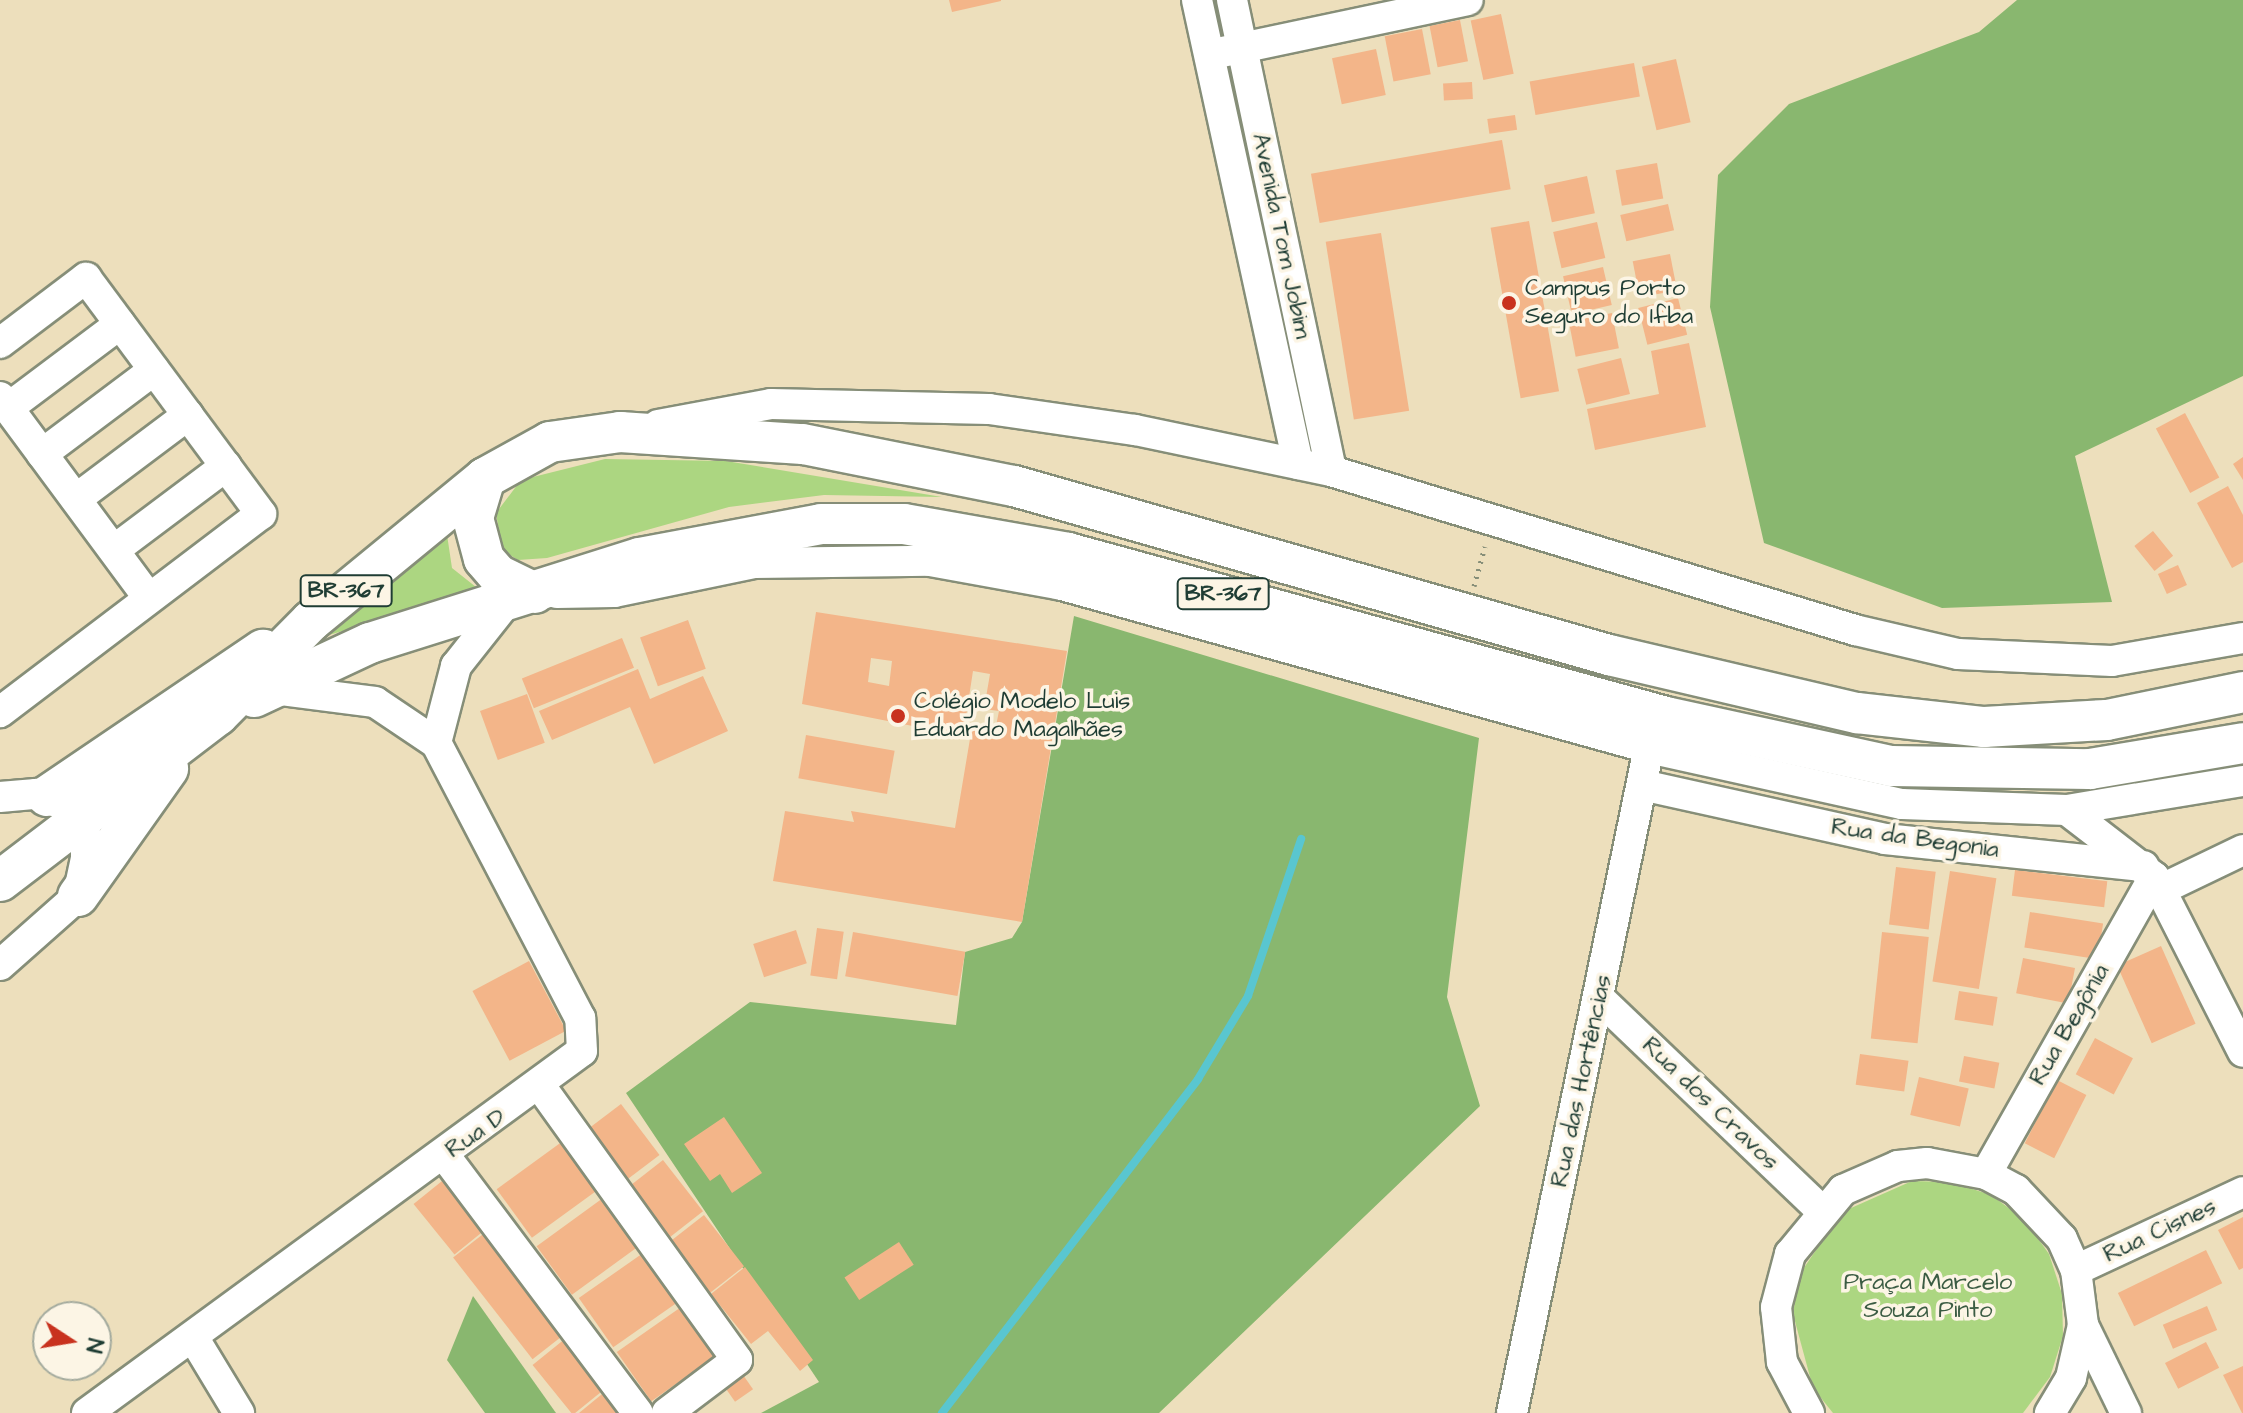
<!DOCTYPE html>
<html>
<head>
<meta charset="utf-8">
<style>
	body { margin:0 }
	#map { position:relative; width:2243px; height:1413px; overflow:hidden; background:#eddfbc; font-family:"Architects Daughter",sans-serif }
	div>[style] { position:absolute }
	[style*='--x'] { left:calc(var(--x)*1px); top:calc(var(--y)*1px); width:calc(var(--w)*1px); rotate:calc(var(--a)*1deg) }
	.green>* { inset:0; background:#acd681 }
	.forest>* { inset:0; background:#89b76f }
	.stream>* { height:8px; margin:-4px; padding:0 4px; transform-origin:4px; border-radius:4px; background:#59c6d0 }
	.building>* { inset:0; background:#f3b589; transform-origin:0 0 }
	.path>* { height:5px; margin-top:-2.5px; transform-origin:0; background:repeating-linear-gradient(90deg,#868e78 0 2px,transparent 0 8px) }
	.roads { filter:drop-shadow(2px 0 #868e78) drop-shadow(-2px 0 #868e78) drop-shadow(0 2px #868e78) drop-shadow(0 -2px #868e78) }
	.minor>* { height:30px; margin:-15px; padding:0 15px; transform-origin:15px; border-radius:15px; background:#fff }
	.major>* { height:40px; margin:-20px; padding:0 20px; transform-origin:20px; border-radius:20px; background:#fff }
	.dots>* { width:22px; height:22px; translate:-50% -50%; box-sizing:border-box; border:4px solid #fcf5e5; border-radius:50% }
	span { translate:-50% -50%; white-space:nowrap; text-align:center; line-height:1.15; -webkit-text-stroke:7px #fcf5e5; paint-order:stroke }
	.shield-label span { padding:2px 6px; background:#fcf5e5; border:2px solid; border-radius:6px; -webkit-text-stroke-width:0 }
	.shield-label { font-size:22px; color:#1f3d34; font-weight:700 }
	.street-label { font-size:24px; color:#1f3d34 }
	.poi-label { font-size:24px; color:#1f3d34 }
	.left { translate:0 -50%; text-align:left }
	.park-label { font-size:24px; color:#3b5c43 }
	.north { position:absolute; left:32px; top:1301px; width:80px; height:80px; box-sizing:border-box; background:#fcf5e5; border:2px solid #a4ab9e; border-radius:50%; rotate:102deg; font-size:22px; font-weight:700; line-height:32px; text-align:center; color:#1f3d34 }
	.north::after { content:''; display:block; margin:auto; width:28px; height:36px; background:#c8321e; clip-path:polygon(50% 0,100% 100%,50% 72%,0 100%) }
</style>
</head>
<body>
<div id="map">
	<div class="green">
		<div style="clip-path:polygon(605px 459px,726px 461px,942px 497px,824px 495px,729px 507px,547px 558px,518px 560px,502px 550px,496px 513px,521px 480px)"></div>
		<div style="clip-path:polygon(446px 528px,452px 568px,481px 591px,322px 637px)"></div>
		<div style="clip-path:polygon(1912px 1181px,1951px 1182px,1991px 1195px,2025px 1220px,2049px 1254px,2062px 1294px,2063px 1336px,2050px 1377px,2023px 1413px,1833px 1413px,1813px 1388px,1793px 1314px,1799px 1275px,1842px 1212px)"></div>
	</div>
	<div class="forest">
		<div style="clip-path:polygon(2017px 0,2243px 0,2243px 376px,2075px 456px,2112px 602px,1942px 608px,1764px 543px,1710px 307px,1718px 175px,1789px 104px,1979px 32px)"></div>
		<div style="clip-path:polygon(1074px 616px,1479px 738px,1447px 997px,1480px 1106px,1159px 1413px,761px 1413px,819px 1382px,626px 1093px,750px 1002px,956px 1025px,965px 952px,1012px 938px,1022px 922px)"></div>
		<div style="clip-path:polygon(473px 1296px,556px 1413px,485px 1413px,447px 1360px)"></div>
	</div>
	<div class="stream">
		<div style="--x:942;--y:1413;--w:421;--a:-52.5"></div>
		<div style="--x:1198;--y:1079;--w:97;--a:-58.9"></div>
		<div style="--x:1248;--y:996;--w:166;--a:-71.3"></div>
	</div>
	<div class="building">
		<div style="clip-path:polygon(949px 0,1001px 0,1001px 1px,952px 12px)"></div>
		<div style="left:1501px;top:14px;width:61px;height:31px;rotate:78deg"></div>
		<div style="left:1460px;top:20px;width:42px;height:31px;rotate:79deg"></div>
		<div style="left:1422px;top:29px;width:46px;height:38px;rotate:79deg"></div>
		<div style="left:1376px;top:49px;width:47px;height:45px;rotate:78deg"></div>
		<div style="left:1676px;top:59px;width:65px;height:35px;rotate:77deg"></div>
		<div style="left:1634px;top:63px;width:34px;height:106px;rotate:80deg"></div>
		<div style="left:1472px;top:82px;width:17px;height:29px;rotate:87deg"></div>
		<div style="left:1515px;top:115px;width:15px;height:28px;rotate:82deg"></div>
		<div style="left:1502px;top:140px;width:50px;height:194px;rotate:80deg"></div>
		<div style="left:1657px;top:163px;width:36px;height:42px;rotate:80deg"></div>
		<div style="left:1587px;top:176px;width:38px;height:44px;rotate:78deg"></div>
		<div style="left:1668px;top:204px;width:27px;height:49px;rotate:77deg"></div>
		<div style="left:1529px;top:221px;width:173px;height:39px;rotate:80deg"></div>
		<div style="left:1597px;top:222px;width:37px;height:45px;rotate:77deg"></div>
		<div style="left:1381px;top:233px;width:180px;height:56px;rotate:81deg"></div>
		<div style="left:1670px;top:254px;width:37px;height:38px;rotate:79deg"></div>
		<div style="left:1603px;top:267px;width:39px;height:41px;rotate:77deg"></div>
		<div style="left:1678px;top:298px;width:38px;height:41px;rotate:76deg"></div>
		<div style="left:1612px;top:313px;width:36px;height:44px;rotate:79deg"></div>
		<div style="clip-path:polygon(1689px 343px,1706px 427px,1595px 450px,1587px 409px,1659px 394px,1651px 351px)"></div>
		<div style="left:1621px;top:358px;width:37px;height:45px;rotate:76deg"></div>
		<div style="left:2185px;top:413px;width:73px;height:33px;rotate:62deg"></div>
		<div style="clip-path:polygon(2243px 457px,2243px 480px,2233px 464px)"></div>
		<div style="clip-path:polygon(2228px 486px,2243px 515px,2243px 562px,2232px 568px,2197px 503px)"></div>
		<div style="left:2153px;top:531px;width:32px;height:24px;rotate:51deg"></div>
		<div style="left:2178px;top:565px;width:22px;height:22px;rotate:66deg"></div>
		<div style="clip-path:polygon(evenodd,816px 612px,1067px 651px,1022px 922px,773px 881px,785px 811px,854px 822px,851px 811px,955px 828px,972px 727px,995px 731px,999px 711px,984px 709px,990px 674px,973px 671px,963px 736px,802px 704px,816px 612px,871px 658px,892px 661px,889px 686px,868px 682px,871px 658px)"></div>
		<div style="left:688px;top:620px;width:52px;height:51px;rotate:70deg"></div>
		<div style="left:622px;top:638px;width:32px;height:108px;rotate:68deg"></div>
		<div style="clip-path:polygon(638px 669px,650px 699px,703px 676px,728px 731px,654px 764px,630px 707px,552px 740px,539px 711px)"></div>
		<div style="left:527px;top:694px;width:52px;height:50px;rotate:70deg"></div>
		<div style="left:806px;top:735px;width:90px;height:44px;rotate:10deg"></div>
		<div style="left:1896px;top:867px;width:40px;height:58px;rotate:7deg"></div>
		<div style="left:2015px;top:870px;width:93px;height:26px;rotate:7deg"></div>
		<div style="left:1950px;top:871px;width:47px;height:112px;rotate:9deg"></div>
		<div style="left:2030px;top:912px;width:74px;height:36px;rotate:9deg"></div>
		<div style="left:817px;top:928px;width:27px;height:48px;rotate:8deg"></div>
		<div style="left:796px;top:930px;width:35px;height:45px;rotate:72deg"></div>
		<div style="left:853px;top:932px;width:114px;height:45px;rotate:10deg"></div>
		<div style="left:1882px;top:932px;width:47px;height:107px;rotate:6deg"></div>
		<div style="left:2161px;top:946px;width:85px;height:48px;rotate:66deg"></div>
		<div style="left:2023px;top:958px;width:53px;height:36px;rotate:11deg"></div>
		<div style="left:529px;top:961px;width:79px;height:64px;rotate:62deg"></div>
		<div style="left:1959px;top:991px;width:39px;height:29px;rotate:9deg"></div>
		<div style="left:2095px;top:1038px;width:43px;height:41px;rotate:28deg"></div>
		<div style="left:1860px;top:1054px;width:49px;height:31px;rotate:8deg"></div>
		<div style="left:1964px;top:1056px;width:36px;height:26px;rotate:11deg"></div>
		<div style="left:1919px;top:1077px;width:51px;height:39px;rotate:13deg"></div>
		<div style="left:2057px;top:1080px;width:33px;height:71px;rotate:27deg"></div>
		<div style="left:621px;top:1104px;width:64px;height:43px;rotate:53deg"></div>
		<div style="clip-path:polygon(724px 1117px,762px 1173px,732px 1193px,720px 1174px,710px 1181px,684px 1144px)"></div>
		<div style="left:563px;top:1141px;width:60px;height:82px;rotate:54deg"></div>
		<div style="left:663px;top:1160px;width:65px;height:43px;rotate:52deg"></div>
		<div style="left:447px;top:1177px;width:65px;height:43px;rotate:51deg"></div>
		<div style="left:603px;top:1198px;width:60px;height:82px;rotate:54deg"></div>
		<div style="left:704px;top:1215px;width:65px;height:43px;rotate:52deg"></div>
		<div style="clip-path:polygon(2243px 1217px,2243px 1268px,2239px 1270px,2218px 1230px)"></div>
		<div style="left:487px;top:1231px;width:129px;height:43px;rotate:52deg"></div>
		<div style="left:899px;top:1242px;width:27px;height:65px;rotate:57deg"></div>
		<div style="left:2206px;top:1250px;width:37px;height:98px;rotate:64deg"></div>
		<div style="left:646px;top:1251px;width:60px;height:82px;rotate:55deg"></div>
		<div style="clip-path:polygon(745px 1267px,813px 1360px,800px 1371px,768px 1331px,751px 1344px,711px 1294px)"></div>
		<div style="left:684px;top:1305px;width:60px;height:82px;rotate:55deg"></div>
		<div style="left:2207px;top:1306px;width:26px;height:48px;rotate:67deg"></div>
		<div style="left:566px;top:1338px;width:64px;height:43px;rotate:51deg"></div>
		<div style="left:2206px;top:1342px;width:29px;height:46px;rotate:63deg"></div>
		<div style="clip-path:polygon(2243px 1366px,2243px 1413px,2242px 1413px,2223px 1375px)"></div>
		<div style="left:741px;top:1372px;width:21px;height:22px;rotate:55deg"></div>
		<div style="clip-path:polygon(607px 1390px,625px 1413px,579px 1413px)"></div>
	</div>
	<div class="path">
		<div style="--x:1474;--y:586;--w:41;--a:-74.6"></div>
	</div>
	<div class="roads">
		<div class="minor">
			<div style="--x:1197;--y:0;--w:475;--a:77.7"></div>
			<div style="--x:1232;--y:0;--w:481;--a:78.1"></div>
			<div style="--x:1222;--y:52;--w:251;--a:-11.9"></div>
			<div style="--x:0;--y:343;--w:108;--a:-37.1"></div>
			<div style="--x:86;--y:278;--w:294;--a:53.4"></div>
			<div style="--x:261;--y:514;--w:328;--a:142.8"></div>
			<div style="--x:0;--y:397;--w:250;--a:53.5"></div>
			<div style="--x:8;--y:408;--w:140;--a:-36.9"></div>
			<div style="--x:658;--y:425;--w:115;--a:-10.5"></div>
			<div style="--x:771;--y:404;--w:218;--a:1.3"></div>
			<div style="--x:989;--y:409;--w:148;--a:8.2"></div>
			<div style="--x:1135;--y:430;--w:200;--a:11.8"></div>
			<div style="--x:1331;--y:471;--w:548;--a:16.88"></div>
			<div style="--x:1855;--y:630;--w:106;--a:13.1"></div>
			<div style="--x:1958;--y:654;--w:154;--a:2.6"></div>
			<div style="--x:2112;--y:661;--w:133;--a:-10"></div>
			<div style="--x:42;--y:454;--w:140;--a:-36.9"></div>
			<div style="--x:76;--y:499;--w:140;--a:-36.9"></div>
			<div style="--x:114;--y:550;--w:140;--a:-36.9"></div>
			<div style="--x:557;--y:593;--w:57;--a:-1"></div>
			<div style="--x:614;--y:592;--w:143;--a:-11.7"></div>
			<div style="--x:754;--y:563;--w:176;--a:-0.7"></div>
			<div style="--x:930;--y:561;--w:134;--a:10.3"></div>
			<div style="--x:1062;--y:585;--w:609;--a:15.52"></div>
			<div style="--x:1649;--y:748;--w:259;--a:12.5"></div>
			<div style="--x:1902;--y:804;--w:165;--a:2.1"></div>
			<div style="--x:2067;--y:810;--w:178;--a:-9.4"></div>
			<div style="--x:436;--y:743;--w:80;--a:-75.4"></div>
			<div style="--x:456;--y:666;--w:80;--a:-51.6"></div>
			<div style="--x:1642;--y:785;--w:249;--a:12.5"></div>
			<div style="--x:1885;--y:839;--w:260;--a:6"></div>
			<div style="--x:0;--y:797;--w:36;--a:-5"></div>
			<div style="--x:36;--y:794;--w:33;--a:21"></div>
			<div style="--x:67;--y:806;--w:36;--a:58"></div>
			<div style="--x:86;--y:837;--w:21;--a:90"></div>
			<div style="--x:86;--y:858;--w:39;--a:102"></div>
			<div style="--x:78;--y:896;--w:104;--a:138.5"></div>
			<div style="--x:2067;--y:810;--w:110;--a:37.6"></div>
			<div style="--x:2154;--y:877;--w:196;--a:63"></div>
			<div style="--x:2162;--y:889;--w:90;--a:-25.7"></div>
			<div style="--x:1600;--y:999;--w:304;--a:43.7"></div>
			<div style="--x:541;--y:1087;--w:336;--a:54.3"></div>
			<div style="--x:737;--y:1360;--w:88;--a:142.9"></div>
			<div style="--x:445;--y:1156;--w:321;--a:53.1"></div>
			<div style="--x:1986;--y:1174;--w:341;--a:-60.5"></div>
			<div style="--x:2076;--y:1270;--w:184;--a:-25"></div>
			<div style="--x:2083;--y:1325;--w:98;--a:64"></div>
			<div style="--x:193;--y:1337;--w:89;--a:58.8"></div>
			<div style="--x:87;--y:1413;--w:613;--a:-36.18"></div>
			<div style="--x:582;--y:1051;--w:33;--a:-93"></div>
			<div style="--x:580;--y:1018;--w:310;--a:-117.6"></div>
			<div style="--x:436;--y:743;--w:73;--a:-146.1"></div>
			<div style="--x:375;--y:702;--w:102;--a:-172.7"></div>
			<div style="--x:1512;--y:1413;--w:679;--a:-78.36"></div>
			<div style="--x:1809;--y:1413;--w:58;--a:-117.9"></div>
			<div style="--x:1782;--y:1362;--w:55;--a:-96.2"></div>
			<div style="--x:1776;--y:1307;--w:55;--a:-75.2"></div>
			<div style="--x:1790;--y:1254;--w:83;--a:-50.4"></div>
			<div style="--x:1843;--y:1190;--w:60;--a:-23.6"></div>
			<div style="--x:1898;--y:1166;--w:29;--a:-6"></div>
			<div style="--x:1927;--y:1163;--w:60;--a:10.6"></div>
			<div style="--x:1986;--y:1174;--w:34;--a:28"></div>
			<div style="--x:2016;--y:1190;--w:67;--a:46.8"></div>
			<div style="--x:2062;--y:1239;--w:34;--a:66"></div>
			<div style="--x:2076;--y:1270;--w:55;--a:82.7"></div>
			<div style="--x:2083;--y:1325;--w:54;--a:102.8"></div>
			<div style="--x:2071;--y:1378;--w:41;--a:121"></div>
		</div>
		<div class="major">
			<div style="--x:485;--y:478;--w:42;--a:106.7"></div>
			<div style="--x:473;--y:518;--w:42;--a:75"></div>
			<div style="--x:484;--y:559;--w:21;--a:49"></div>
			<div style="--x:498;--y:575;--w:41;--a:25.9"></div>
			<div style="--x:254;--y:697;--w:128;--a:-25"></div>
			<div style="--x:370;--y:643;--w:283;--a:-17.5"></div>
			<div style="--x:640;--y:558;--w:184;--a:-10.6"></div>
			<div style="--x:821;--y:524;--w:83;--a:0"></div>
			<div style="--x:904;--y:524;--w:167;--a:10"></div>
			<div style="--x:1068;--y:553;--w:620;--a:15.34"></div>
			<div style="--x:1666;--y:717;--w:230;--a:12.3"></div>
			<div style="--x:1891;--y:766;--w:199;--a:0.9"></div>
			<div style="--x:2090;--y:769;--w:155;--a:-9.6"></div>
			<div style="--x:47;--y:796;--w:261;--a:-34.1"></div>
			<div style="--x:0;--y:881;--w:274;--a:-37.3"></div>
			<div style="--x:218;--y:715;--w:132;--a:-45.3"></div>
			<div style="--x:311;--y:621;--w:225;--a:-39.4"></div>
			<div style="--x:485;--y:478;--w:74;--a:-29"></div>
			<div style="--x:550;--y:442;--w:71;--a:-8.1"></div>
			<div style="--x:620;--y:432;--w:183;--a:3.8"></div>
			<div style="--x:803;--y:444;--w:215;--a:11.3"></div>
			<div style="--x:1014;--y:486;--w:619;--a:15.86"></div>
			<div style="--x:1609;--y:655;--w:255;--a:13.2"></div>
			<div style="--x:1857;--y:713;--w:128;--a:6.3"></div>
			<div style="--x:1984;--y:727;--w:123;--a:-3.3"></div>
			<div style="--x:2107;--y:720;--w:139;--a:-11.6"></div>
			<div style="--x:78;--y:896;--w:156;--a:-54.7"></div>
		</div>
	</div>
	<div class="dots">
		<div style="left:1509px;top:303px;background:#c8321e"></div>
		<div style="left:898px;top:716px;background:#c8321e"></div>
	</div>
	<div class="shield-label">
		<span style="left:346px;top:591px">BR-367</span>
		<span style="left:1223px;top:594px">BR-367</span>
	</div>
	<div class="street-label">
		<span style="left:1281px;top:236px;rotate:78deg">Avenida Tom Jobim</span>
		<span style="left:1915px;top:839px;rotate:8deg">Rua da Begonia</span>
		<span style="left:2070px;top:1025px;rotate:-60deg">Rua Begônia</span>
		<span style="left:1582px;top:1081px;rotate:-78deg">Rua das Hortências</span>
		<span style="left:1710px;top:1104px;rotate:44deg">Rua dos Cravos</span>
		<span style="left:476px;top:1134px;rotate:-35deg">Rua D</span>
		<span style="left:2160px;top:1231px;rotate:-25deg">Rua Cisnes</span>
	</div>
	<div class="poi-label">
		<span class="left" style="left:1525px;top:303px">Campus Porto<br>Seguro do Ifba</span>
		<span class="left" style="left:914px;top:716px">Colégio Modelo Luis<br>Eduardo Magalhães</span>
	</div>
	<div class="park-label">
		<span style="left:1928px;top:1297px">Praça Marcelo<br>Souza Pinto</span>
	</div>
	<div class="north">N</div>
</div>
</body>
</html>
